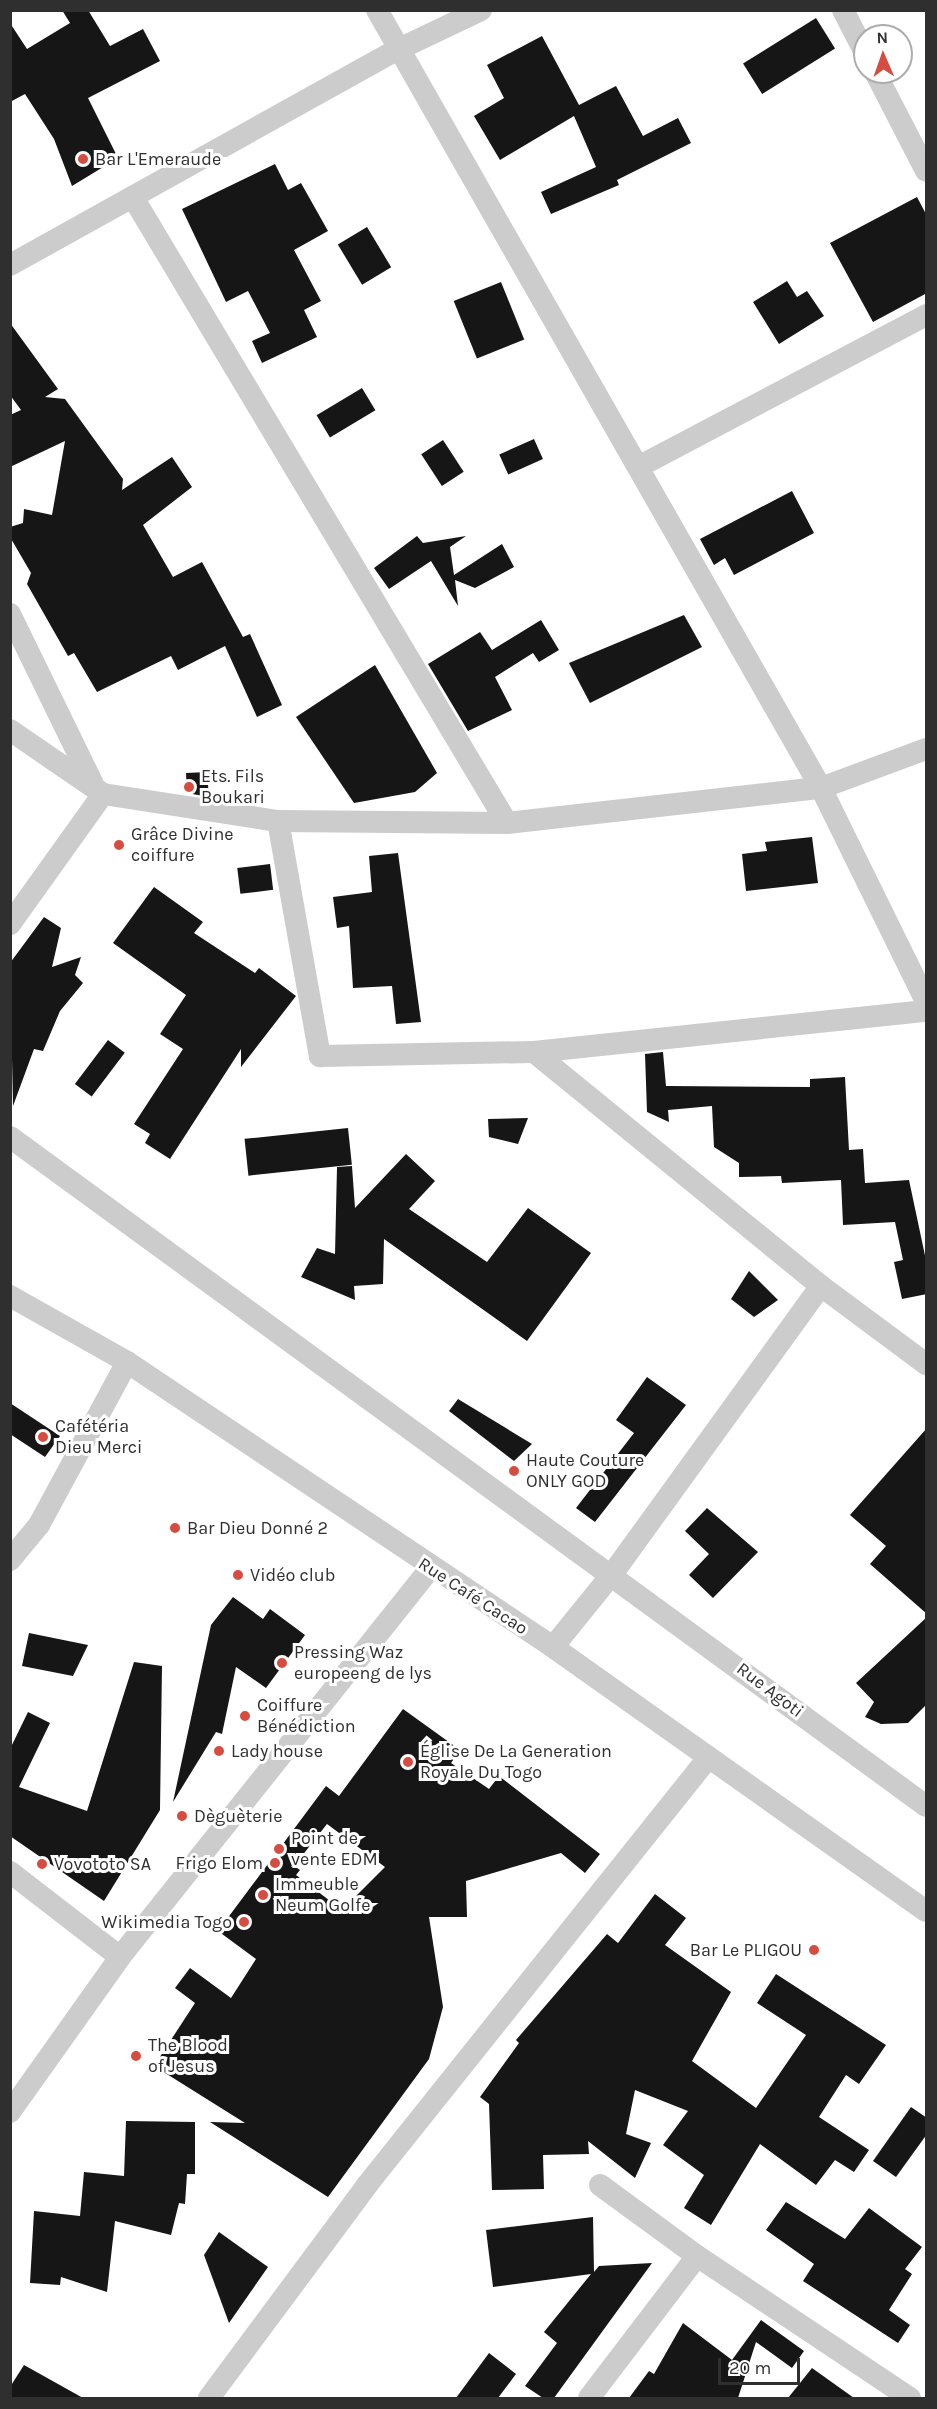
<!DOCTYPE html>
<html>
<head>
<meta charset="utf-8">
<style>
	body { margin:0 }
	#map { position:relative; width:937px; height:2409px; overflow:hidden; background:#fff; font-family:Karla,sans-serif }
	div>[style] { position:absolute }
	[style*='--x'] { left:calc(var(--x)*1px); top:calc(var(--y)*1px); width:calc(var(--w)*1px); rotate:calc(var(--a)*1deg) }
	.building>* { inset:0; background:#161616; transform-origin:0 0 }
	.street>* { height:22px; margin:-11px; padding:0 11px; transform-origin:11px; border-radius:11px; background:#ccc }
	.dots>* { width:16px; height:16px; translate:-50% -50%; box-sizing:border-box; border:3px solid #fff; border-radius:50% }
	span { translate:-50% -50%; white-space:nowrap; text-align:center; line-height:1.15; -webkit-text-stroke:6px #fff; paint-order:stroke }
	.poi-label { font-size:18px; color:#2f2f2f }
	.left { translate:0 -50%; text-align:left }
	.right { translate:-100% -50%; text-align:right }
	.street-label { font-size:18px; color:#2f2f2f }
	.frame { position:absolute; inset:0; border:12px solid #2f2f2f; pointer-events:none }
	.north { position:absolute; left:853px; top:24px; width:60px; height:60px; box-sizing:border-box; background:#fff; border:2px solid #acacac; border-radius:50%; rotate:358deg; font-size:16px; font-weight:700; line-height:24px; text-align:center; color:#2f2f2f }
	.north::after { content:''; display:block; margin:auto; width:21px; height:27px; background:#d54d41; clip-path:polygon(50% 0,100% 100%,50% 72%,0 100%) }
	.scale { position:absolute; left:718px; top:2358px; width:82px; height:27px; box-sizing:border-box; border:3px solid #2f2f2f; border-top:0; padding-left:8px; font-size:18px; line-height:21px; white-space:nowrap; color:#2f2f2f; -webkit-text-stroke:4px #fff; paint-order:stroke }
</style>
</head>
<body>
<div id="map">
	<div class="building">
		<div style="clip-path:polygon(62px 10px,88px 10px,110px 46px,143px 29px,160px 61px,88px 98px,118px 158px,72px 186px,54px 139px,25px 94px,10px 102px,10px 23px,27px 49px,70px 23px)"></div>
		<div style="left:816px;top:18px;width:36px;height:86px;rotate:58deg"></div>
		<div style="clip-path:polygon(542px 36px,579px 105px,616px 86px,643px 136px,678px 118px,691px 143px,617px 180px,619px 185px,551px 214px,541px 192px,596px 167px,574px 116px,500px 160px,474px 116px,504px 98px,487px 65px)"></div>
		<div style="clip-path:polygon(275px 164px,288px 190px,301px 183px,328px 231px,294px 250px,321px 301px,304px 310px,317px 337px,262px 363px,252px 341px,270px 333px,248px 291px,226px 302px,182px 209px)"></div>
		<div style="clip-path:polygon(917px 197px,927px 216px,927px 293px,873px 322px,830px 243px)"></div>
		<div style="left:367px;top:227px;width:47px;height:34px;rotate:59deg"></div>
		<div style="clip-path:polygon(787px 281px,797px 297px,807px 291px,824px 316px,779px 344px,753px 302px)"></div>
		<div style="left:501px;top:282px;width:62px;height:51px;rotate:68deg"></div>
		<div style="clip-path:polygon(10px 323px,58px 389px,45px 397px,65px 399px,123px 479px,122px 490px,172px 457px,192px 487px,143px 525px,173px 577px,202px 562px,243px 637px,250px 634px,282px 705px,257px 717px,225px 646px,178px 670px,171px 656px,97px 692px,74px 653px,68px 656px,27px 584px,31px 573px,10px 537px,10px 527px,23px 523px,24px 509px,52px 515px,65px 441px,10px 467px,10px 415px,21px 410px,10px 395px)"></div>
		<div style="left:362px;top:388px;width:26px;height:53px;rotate:59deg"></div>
		<div style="left:534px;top:439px;width:22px;height:38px;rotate:66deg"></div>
		<div style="left:443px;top:440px;width:38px;height:26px;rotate:57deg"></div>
		<div style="clip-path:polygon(792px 491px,814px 533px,734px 575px,725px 558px,714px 565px,700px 539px)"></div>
		<div style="clip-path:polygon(417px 536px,423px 543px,466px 536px,450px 547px,454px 575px,502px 544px,514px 567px,475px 588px,455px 580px,458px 606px,431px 561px,389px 589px,374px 568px)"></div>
		<div style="clip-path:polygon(684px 615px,702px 647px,590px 703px,569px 663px)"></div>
		<div style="clip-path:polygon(541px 620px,559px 650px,539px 662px,533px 653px,495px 677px,512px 710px,468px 731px,428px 664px,480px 632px,492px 650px)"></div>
		<div style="clip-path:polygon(375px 665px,437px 773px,415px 792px,354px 803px,296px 717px)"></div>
		<div style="clip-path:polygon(207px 772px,209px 797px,187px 793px,186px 773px)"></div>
		<div style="clip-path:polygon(812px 837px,818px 883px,746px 891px,742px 854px,767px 851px,765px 842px)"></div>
		<div style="clip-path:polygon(398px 853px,421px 1022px,396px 1024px,392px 986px,353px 988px,349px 926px,337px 928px,333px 897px,372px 892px,369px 856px)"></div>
		<div style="left:270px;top:864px;width:26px;height:33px;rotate:83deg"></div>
		<div style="clip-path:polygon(154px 887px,203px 922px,194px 933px,255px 973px,259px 968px,296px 996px,241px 1067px,241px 1049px,170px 1159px,145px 1143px,150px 1134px,134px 1124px,183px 1049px,160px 1034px,186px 995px,113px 943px)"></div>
		<div style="clip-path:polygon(44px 917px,61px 928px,52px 967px,81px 957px,75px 975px,83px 983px,60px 1011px,43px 1051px,34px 1049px,13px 1106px,10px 963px)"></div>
		<div style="left:108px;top:1040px;width:21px;height:55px;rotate:37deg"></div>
		<div style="clip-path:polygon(663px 1052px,666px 1086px,810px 1087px,810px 1079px,845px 1077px,849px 1150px,863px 1149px,865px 1183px,909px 1180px,927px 1265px,927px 1294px,902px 1299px,894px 1262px,903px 1260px,895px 1222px,843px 1225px,841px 1180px,782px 1183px,781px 1176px,739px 1177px,739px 1163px,714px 1147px,712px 1106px,668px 1110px,669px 1122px,647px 1112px,645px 1054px)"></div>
		<div style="clip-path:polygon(528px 1118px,518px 1144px,489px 1137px,488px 1119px)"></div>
		<div style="left:348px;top:1128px;width:37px;height:104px;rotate:84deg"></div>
		<div style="clip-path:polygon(406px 1154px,435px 1181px,409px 1209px,487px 1262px,528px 1208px,591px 1253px,527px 1341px,384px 1239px,383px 1284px,354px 1286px,355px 1300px,301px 1277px,317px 1248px,335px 1254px,337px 1167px,352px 1166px,355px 1208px)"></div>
		<div style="clip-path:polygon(749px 1271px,778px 1300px,754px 1317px,731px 1299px)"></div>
		<div style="clip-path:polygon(647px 1377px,686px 1405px,595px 1522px,576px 1508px,634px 1433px,616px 1420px)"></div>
		<div style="clip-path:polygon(458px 1399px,532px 1444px,514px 1461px,449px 1411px)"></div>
		<div style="clip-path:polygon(10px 1403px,60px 1436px,45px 1457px,10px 1434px)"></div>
		<div style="clip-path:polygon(927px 1428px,927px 1614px,870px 1564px,886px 1546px,850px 1515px)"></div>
		<div style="clip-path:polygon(707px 1508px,758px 1552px,713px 1598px,689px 1575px,709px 1554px,685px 1531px)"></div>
		<div style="clip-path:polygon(233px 1597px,263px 1619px,270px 1609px,305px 1635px,266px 1688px,236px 1667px,222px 1734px,216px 1732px,173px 1802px,211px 1625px)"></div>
		<div style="clip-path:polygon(927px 1617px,927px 1704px,908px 1723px,881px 1724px,865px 1717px,874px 1702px,856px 1683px)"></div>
		<div style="clip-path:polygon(29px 1633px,88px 1645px,73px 1676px,22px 1666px)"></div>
		<div style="clip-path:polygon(134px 1662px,162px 1666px,160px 1810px,104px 1901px,10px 1836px,10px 1749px,28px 1712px,50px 1723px,19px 1787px,87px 1811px)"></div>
		<div style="clip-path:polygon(evenodd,403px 1709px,460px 1750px,451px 1763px,489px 1789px,499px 1776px,600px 1854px,585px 1873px,561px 1853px,466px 1881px,467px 1917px,429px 1917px,443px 2007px,429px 2059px,328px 2197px,210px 2122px,245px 2123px,154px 2066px,195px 2003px,175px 1988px,190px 1968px,231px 1998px,256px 1959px,218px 1931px,326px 1786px,339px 1796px,403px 1709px,327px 1824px,385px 1867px,342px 1910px,296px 1875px,300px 1870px,294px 1866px,327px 1824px)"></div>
		<div style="clip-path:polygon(655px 1894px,686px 1918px,665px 1945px,731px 1992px,692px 2061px,756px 2108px,806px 2035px,757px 2003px,776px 1974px,886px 2045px,859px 2084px,846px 2075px,819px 2117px,869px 2150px,854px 2172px,835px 2160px,816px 2185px,760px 2144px,711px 2225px,684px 2208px,704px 2175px,663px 2145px,688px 2111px,635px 2090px,626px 2134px,651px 2143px,635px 2178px,588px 2141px,589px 2154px,543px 2155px,544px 2189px,492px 2190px,489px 2104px,480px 2097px,519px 2043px,516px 2040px,607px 1934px,618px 1943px)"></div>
		<div style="clip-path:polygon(911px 2107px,927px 2118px,927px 2134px,896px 2177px,873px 2161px)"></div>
		<div style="clip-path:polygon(126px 2121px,195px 2122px,195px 2174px,187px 2174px,185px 2204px,179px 2203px,171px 2235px,115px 2221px,107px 2292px,61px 2277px,60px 2285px,30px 2283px,34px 2211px,80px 2216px,84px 2172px,124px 2176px)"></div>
		<div style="clip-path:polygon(786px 2202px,845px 2239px,869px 2208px,922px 2247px,905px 2269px,912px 2274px,889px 2310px,910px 2325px,898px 2343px,803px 2281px,814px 2264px,766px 2230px)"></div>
		<div style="clip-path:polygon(593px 2217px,594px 2272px,599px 2266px,652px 2263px,554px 2398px,543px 2398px,525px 2386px,557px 2343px,544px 2332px,591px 2274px,493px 2287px,486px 2230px)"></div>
		<div style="clip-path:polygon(219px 2232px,268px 2267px,229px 2323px,204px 2255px)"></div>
		<div style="clip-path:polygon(761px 2320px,804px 2351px,792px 2368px,756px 2342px,738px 2398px,629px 2398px,649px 2371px,654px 2374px,683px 2323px,732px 2360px)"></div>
		<div style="clip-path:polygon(489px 2353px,516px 2374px,498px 2398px,456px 2398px)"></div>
		<div style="clip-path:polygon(24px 2365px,83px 2398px,10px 2398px,10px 2387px)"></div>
		<div style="clip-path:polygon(812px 2368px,854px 2398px,788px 2398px)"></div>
	</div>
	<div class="street">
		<div style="--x:377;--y:10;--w:896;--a:60.29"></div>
		<div style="--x:821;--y:788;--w:237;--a:63.8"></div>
		<div style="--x:843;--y:10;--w:48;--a:62.9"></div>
		<div style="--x:875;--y:72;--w:111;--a:62.7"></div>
		<div style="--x:134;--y:199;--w:727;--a:59.13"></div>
		<div style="--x:10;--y:265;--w:443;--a:-29.1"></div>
		<div style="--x:397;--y:50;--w:93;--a:-25.5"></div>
		<div style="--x:640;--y:466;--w:323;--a:-27.8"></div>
		<div style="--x:10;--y:614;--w:189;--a:64"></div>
		<div style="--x:10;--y:730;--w:113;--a:34.5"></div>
		<div style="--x:103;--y:794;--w:177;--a:8.8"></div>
		<div style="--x:278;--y:821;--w:229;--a:0.5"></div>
		<div style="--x:507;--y:823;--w:316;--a:-6.4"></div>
		<div style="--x:821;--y:788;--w:112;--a:-20.4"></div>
		<div style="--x:278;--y:821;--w:239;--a:79.9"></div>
		<div style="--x:320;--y:1056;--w:214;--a:-1.1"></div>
		<div style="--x:534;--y:1052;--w:394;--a:-6"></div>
		<div style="--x:10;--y:924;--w:160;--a:-54.4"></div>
		<div style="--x:534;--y:1052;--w:370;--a:39.2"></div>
		<div style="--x:821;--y:1286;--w:131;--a:36.6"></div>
		<div style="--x:10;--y:1137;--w:1134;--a:36.14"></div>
		<div style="--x:10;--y:1296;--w:134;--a:29.4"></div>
		<div style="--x:127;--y:1362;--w:513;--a:33.78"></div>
		<div style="--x:553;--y:1647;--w:457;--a:35.3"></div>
		<div style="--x:10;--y:1560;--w:45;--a:-50.4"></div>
		<div style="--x:39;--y:1525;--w:185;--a:-61.6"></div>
		<div style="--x:553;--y:1647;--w:95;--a:-51"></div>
		<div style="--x:613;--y:1573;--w:354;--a:-54.1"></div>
		<div style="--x:10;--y:1872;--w:139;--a:37.7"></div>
		<div style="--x:10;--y:2112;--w:190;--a:-54.6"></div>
		<div style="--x:120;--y:1957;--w:497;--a:-51.4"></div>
		<div style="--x:600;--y:2185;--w:120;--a:36.2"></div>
		<div style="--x:697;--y:2256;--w:256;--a:33.7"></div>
		<div style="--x:209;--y:2398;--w:265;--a:-53.4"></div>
		<div style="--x:367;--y:2185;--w:546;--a:-51.39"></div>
		<div style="--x:589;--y:2398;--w:178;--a:-52.7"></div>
	</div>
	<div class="dots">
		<div style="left:83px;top:159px;background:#d54d41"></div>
		<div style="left:189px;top:787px;background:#d54d41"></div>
		<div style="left:119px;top:845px;background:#d54d41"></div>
		<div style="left:43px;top:1437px;background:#d54d41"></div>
		<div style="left:514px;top:1471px;background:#d54d41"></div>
		<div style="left:175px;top:1528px;background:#d54d41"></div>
		<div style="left:238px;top:1575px;background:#d54d41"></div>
		<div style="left:282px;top:1663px;background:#d54d41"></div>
		<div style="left:245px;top:1716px;background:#d54d41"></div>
		<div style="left:219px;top:1751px;background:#d54d41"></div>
		<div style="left:408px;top:1762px;background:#d54d41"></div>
		<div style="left:182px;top:1816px;background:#d54d41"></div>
		<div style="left:279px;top:1849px;background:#d54d41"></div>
		<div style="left:275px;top:1863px;background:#d54d41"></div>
		<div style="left:42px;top:1864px;background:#d54d41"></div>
		<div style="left:263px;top:1895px;background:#d54d41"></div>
		<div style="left:244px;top:1922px;background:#d54d41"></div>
		<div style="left:814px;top:1950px;background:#d54d41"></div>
		<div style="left:136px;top:2056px;background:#d54d41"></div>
	</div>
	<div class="poi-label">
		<span class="left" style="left:95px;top:159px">Bar L'Emeraude</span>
		<span class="left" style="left:201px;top:787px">Ets. Fils<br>Boukari</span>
		<span class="left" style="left:131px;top:845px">Grâce Divine<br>coiffure</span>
		<span class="left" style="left:55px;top:1437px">Cafétéria<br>Dieu Merci</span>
		<span class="left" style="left:526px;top:1471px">Haute Couture<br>ONLY GOD</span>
		<span class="left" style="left:187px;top:1528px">Bar Dieu Donné 2</span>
		<span class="left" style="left:250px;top:1575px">Vidéo club</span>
		<span class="left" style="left:294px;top:1663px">Pressing Waz<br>europeeng de lys</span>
		<span class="left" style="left:257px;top:1716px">Coiffure<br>Bénédiction</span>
		<span class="left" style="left:231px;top:1751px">Lady house</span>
		<span class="left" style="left:420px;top:1762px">Église De La Generation<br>Royale Du Togo</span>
		<span class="left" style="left:194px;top:1816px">Dèguèterie</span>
		<span class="left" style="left:291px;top:1849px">Point de<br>vente EDM</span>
		<span class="right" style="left:263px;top:1863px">Frigo Elom</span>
		<span class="left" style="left:54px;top:1864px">Vovototo SA</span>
		<span class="left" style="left:275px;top:1895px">Immeuble<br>Neum Golfe</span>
		<span class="right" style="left:232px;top:1922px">Wikimedia Togo</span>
		<span class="right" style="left:802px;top:1950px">Bar Le PLIGOU</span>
		<span class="left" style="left:148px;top:2056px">The Blood<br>of Jesus</span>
	</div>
	<div class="street-label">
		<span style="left:473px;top:1596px;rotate:33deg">Rue Café Cacao</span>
		<span style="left:770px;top:1690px;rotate:37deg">Rue Agoti</span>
	</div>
	<div class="frame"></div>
	<div class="north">N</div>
	<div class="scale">20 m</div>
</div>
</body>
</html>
